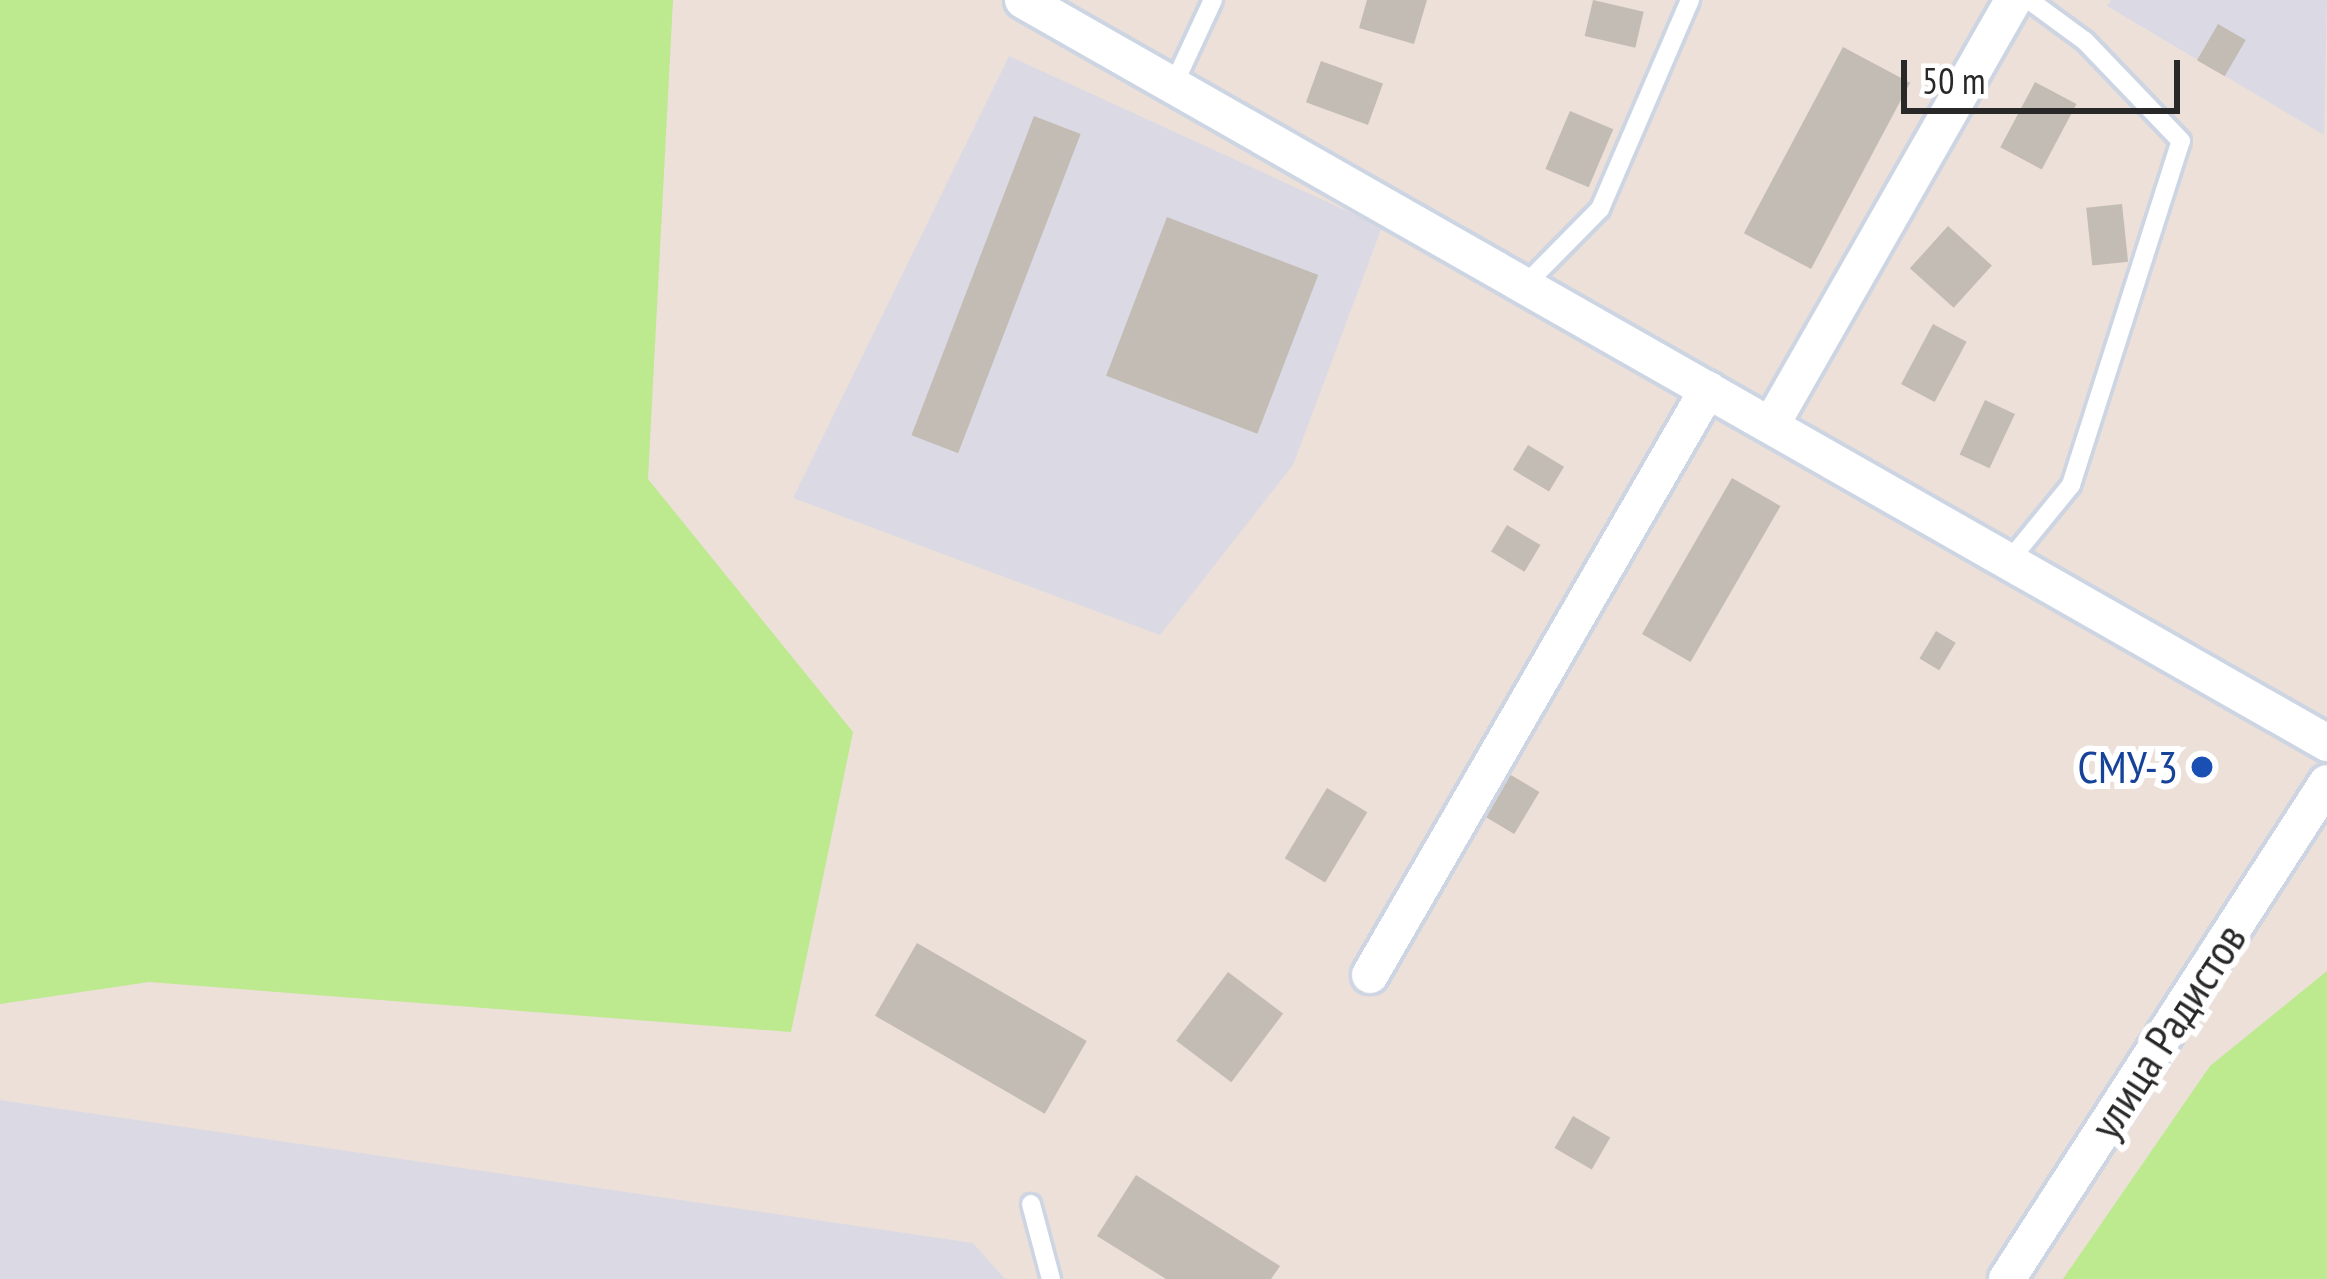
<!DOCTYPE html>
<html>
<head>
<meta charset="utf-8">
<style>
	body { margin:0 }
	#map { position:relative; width:2327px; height:1279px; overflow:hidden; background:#ece0d8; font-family:"PT Sans Narrow",sans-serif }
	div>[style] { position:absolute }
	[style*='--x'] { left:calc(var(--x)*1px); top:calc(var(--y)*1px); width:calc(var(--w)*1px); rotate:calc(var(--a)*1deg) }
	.industrial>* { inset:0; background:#dbdae4 }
	.green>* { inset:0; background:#bde98f }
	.building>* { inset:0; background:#c3bcb4; transform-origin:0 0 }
	.roads { filter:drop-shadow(3px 0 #cdd5e3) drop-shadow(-3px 0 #cdd5e3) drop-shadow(0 3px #cdd5e3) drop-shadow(0 -3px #cdd5e3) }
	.service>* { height:18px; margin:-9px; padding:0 9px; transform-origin:9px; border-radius:9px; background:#fff }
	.minor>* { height:36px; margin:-18px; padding:0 18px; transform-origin:18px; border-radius:18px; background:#fff }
	.dots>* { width:33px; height:33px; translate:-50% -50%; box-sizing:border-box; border:6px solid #fff; border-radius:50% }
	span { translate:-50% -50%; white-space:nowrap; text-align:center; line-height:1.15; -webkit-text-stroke:12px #fff; paint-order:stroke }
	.transit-label { font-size:45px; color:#164399 }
	.right { translate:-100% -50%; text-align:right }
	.street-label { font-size:45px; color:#282828 }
	.scale { position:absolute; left:1901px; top:60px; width:279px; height:54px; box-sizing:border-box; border:6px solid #282828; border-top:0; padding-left:15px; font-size:36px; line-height:42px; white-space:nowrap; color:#282828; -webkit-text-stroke:9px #fff; paint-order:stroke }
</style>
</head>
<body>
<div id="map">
	<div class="industrial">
		<div style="clip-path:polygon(2111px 0,2327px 0,2324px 135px,2107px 6px)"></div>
		<div style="clip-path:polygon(1009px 56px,1382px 227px,1293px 465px,1160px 635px,793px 498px)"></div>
		<div style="clip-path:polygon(0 1100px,973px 1243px,1005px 1279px,0 1279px)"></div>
	</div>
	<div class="green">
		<div style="clip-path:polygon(0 0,673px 0,648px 479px,853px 732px,791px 1032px,149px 982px,0 1004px)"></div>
		<div style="clip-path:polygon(2327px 971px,2327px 1279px,2063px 1279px,2210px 1066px)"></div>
	</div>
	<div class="building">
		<div style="clip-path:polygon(1367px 0,1427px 0,1414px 44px,1359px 28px)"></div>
		<div style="left:1593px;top:0;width:52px;height:37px;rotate:13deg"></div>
		<div style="left:2218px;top:24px;width:32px;height:42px;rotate:30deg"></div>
		<div style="left:1843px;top:47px;width:76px;height:211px;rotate:28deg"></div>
		<div style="left:1321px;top:61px;width:66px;height:44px;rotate:20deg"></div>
		<div style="left:2035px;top:82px;width:47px;height:74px;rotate:28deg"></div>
		<div style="left:1570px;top:111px;width:47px;height:63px;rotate:23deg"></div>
		<div style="left:1034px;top:116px;width:50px;height:342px;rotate:21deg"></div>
		<div style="left:2122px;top:204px;width:58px;height:36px;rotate:84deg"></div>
		<div style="left:1167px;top:217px;width:162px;height:170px;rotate:21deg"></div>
		<div style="left:1948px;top:226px;width:59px;height:57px;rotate:42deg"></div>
		<div style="left:1933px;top:324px;width:38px;height:68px;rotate:28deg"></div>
		<div style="left:1985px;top:400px;width:33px;height:60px;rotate:25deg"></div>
		<div style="left:1528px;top:445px;width:42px;height:29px;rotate:31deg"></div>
		<div style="left:1732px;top:478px;width:56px;height:180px;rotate:30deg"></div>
		<div style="left:1507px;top:525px;width:39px;height:31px;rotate:31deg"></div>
		<div style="left:1936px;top:631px;width:23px;height:32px;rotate:31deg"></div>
		<div style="left:1506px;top:772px;width:39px;height:49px;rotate:31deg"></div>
		<div style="left:1327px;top:788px;width:47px;height:82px;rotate:31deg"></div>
		<div style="left:917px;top:943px;width:196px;height:84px;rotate:30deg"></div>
		<div style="left:1228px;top:972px;width:69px;height:86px;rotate:37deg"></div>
		<div style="left:1573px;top:1116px;width:43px;height:37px;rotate:30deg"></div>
		<div style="clip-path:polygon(1136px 1175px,1280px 1266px,1271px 1279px,1166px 1279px,1097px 1236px)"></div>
	</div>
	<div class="roads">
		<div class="service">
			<div style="--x:1173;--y:86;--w:95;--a:-65.1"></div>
			<div style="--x:1525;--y:285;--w:107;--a:-45.4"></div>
			<div style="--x:1600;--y:209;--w:228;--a:-66.7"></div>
			<div style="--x:2009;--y:561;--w:98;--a:-50.8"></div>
			<div style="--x:2071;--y:485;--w:361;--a:-72.3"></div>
			<div style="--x:2181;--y:141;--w:139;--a:-133.8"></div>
			<div style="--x:2085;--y:41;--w:69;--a:-143.8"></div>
			<div style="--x:1031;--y:1204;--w:78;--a:75.1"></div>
		</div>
		<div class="minor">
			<div style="--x:1023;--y:0;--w:1501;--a:29.67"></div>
			<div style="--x:1771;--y:425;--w:489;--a:-60.3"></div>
			<div style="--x:1370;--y:975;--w:676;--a:-60.02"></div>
			<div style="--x:2007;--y:1279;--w:590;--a:-57.17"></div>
		</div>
	</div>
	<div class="dots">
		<div style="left:2202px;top:767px;background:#1a4fb4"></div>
	</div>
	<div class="transit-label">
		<span class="right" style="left:2178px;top:767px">СМУ-3</span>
	</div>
	<div class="street-label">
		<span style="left:2167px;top:1031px;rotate:-57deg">улица Радистов</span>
	</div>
	<div class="scale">50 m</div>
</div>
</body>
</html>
